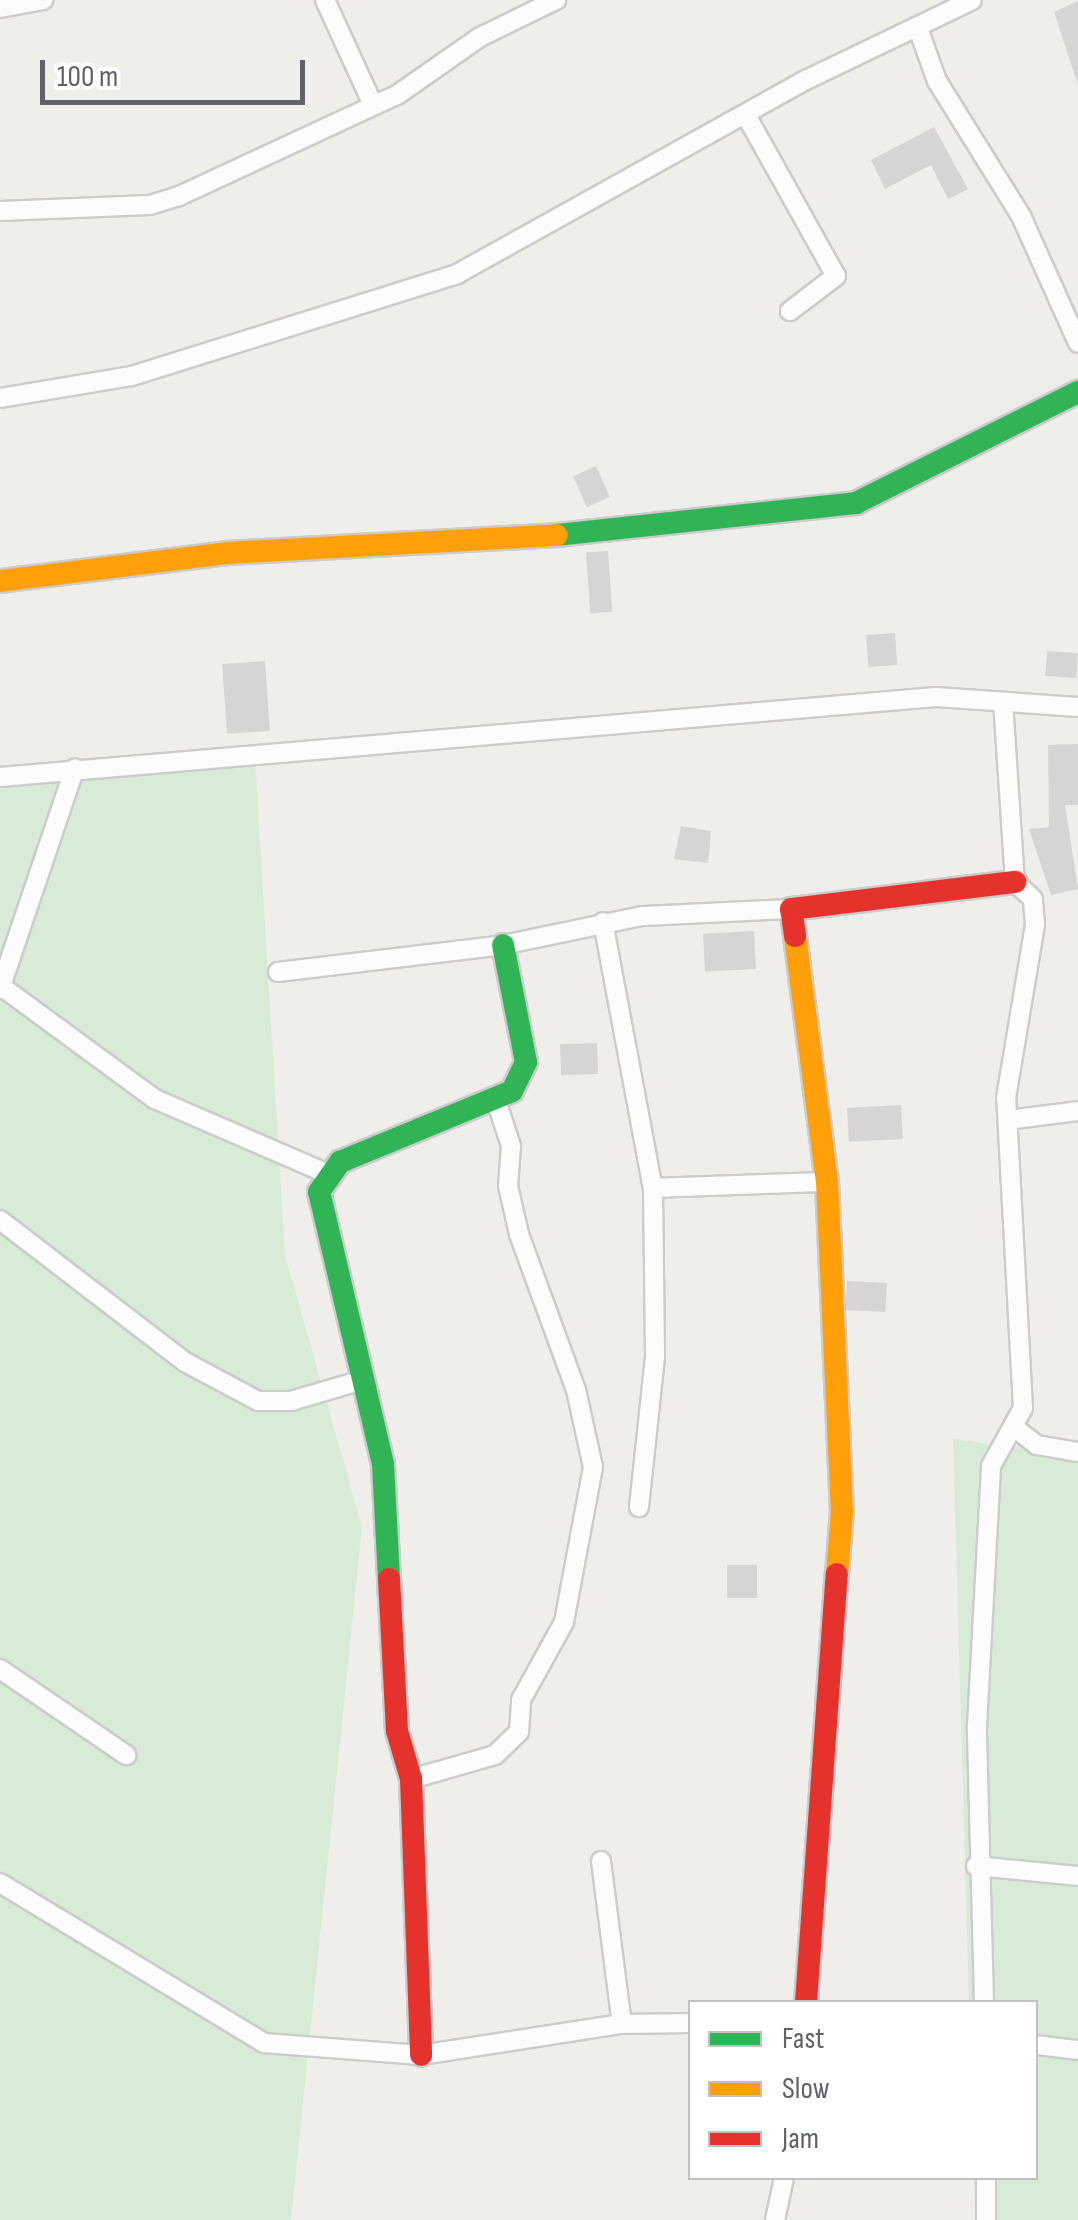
<!DOCTYPE html>
<html>
<head>
<meta charset="utf-8">
<style>
	body { margin:0 }
	#map { position:relative; width:1078px; height:2220px; overflow:hidden; background:#efeeea; font-family:"Sofia Sans Condensed",sans-serif }
	div>[style] { position:absolute }
	[style*='--x'] { left:calc(var(--x)*1px); top:calc(var(--y)*1px); width:calc(var(--w)*1px); rotate:calc(var(--a)*1deg) }
	.green>* { inset:0; background:#d8ebd6 }
	.building>* { inset:0; background:#d6d5d3; transform-origin:0 0 }
	.roads { filter:drop-shadow(2px 0 #cbcccc) drop-shadow(-2px 0 #cbcccc) drop-shadow(0 2px #cbcccc) drop-shadow(0 -2px #cbcccc) }
	.street>* { height:18px; margin:-9px; padding:0 9px; transform-origin:9px; border-radius:9px; background:#fdfcfc }
	.fast>* { height:22px; margin:-11px; padding:0 11px; transform-origin:11px; border-radius:11px; background:#30b455 }
	.slow>* { height:22px; margin:-11px; padding:0 11px; transform-origin:11px; border-radius:11px; background:#ff9f0a }
	.jam>* { height:22px; margin:-11px; padding:0 11px; transform-origin:11px; border-radius:11px; background:#e5322d }
	span { translate:-50% -50%; white-space:nowrap; text-align:center; line-height:1.15; -webkit-text-stroke:8px #fff; paint-order:stroke }
	.legend { position:absolute; left:688px; top:2000px; width:350px; height:180px; box-sizing:border-box; background:#fff; border:2px solid #bfc1c3; margin:0; padding:12px 18px; list-style:none; font-size:30px; color:#5f6368 }
	.legend li { display:flex; align-items:center; gap:20px; height:50px }
	.legend b { width:50px; border:2px solid #bfc1c3 }
	.scale { position:absolute; left:40px; top:60px; width:265px; height:45px; box-sizing:border-box; border:5px solid #5f6368; border-top:0; padding-left:12px; font-size:30px; line-height:35px; white-space:nowrap; color:#5f6368; -webkit-text-stroke:8px #fff; paint-order:stroke }
</style>
</head>
<body>
<div id="map">
	<div class="green">
		<div style="clip-path:polygon(255px 760px,285px 1255px,362px 1527px,291px 2220px,0 2220px,0 788px)"></div>
		<div style="clip-path:polygon(953px 1439px,1078px 1455px,1078px 2220px,975px 2220px,974px 2178px,1036px 2178px,1036px 2002px,969px 2002px)"></div>
	</div>
	<div class="building">
		<div style="clip-path:polygon(1078px 1px,1078px 85px,1054px 12px)"></div>
		<div style="clip-path:polygon(934px 127px,968px 189px,948px 199px,931px 165px,885px 189px,871px 160px)"></div>
		<div style="left:596px;top:466px;width:34px;height:25px;rotate:66deg"></div>
		<div style="left:608px;top:551px;width:61px;height:22px;rotate:86deg"></div>
		<div style="left:895px;top:633px;width:32px;height:29px;rotate:86deg"></div>
		<div style="left:1047px;top:651px;width:31px;height:25px;rotate:4deg"></div>
		<div style="left:265px;top:661px;width:70px;height:43px;rotate:86deg"></div>
		<div style="clip-path:polygon(1078px 744px,1078px 805px,1065px 805px,1078px 889px,1051px 895px,1029px 829px,1049px 827px,1048px 745px)"></div>
		<div style="clip-path:polygon(681px 826px,711px 831px,708px 863px,674px 859px)"></div>
		<div style="left:754px;top:931px;width:38px;height:51px;rotate:87deg"></div>
		<div style="left:597px;top:1043px;width:31px;height:37px;rotate:88deg"></div>
		<div style="left:901px;top:1105px;width:34px;height:54px;rotate:87deg"></div>
		<div style="left:847px;top:1281px;width:40px;height:29px;rotate:3deg"></div>
		<div style="left:727px;top:1565px;width:30px;height:33px"></div>
	</div>
	<div class="roads">
		<div class="street">
			<div style="--x:325;--y:0;--w:115;--a:65.4"></div>
			<div style="--x:0;--y:8;--w:44;--a:-10.5"></div>
			<div style="--x:919;--y:31;--w:53;--a:70.2"></div>
			<div style="--x:937;--y:81;--w:159;--a:58.1"></div>
			<div style="--x:1021;--y:216;--w:139;--a:65.8"></div>
			<div style="--x:747;--y:117;--w:182;--a:60.8"></div>
			<div style="--x:836;--y:276;--w:58;--a:142.7"></div>
			<div style="--x:0;--y:211;--w:150;--a:-2.3"></div>
			<div style="--x:150;--y:205;--w:30;--a:-17"></div>
			<div style="--x:179;--y:196;--w:240;--a:-24.9"></div>
			<div style="--x:397;--y:95;--w:101;--a:-34.9"></div>
			<div style="--x:480;--y:37;--w:85;--a:-26"></div>
			<div style="--x:0;--y:398;--w:134;--a:-9.5"></div>
			<div style="--x:132;--y:376;--w:341;--a:-17.4"></div>
			<div style="--x:457;--y:274;--w:399;--a:-29.1"></div>
			<div style="--x:806;--y:80;--w:184;--a:-25.7"></div>
			<div style="--x:0;--y:777;--w:939;--a:-4.89"></div>
			<div style="--x:936;--y:697;--w:142;--a:4"></div>
			<div style="--x:603;--y:922;--w:271;--a:79.4"></div>
			<div style="--x:653;--y:1188;--w:169;--a:89.3"></div>
			<div style="--x:655;--y:1357;--w:151;--a:96.1"></div>
			<div style="--x:278;--y:972;--w:227;--a:-6.8"></div>
			<div style="--x:503;--y:945;--w:142;--a:-11.8"></div>
			<div style="--x:642;--y:916;--w:149;--a:-2.7"></div>
			<div style="--x:1;--y:986;--w:191;--a:36.3"></div>
			<div style="--x:155;--y:1099;--w:186;--a:23.4"></div>
			<div style="--x:0;--y:989;--w:233;--a:-71.3"></div>
			<div style="--x:1008;--y:1120;--w:71;--a:-7.3"></div>
			<div style="--x:653;--y:1188;--w:174;--a:-2"></div>
			<div style="--x:0;--y:1220;--w:233;--a:37.5"></div>
			<div style="--x:185;--y:1362;--w:83;--a:28.1"></div>
			<div style="--x:258;--y:1401;--w:33;--a:0"></div>
			<div style="--x:291;--y:1401;--w:75;--a:-16.3"></div>
			<div style="--x:1015;--y:1428;--w:28;--a:38"></div>
			<div style="--x:1037;--y:1445;--w:42;--a:9.7"></div>
			<div style="--x:0;--y:1669;--w:153;--a:34.3"></div>
			<div style="--x:411;--y:1779;--w:87;--a:-15.9"></div>
			<div style="--x:495;--y:1755;--w:33;--a:-44"></div>
			<div style="--x:519;--y:1732;--w:32;--a:-86"></div>
			<div style="--x:521;--y:1700;--w:89;--a:-61.1"></div>
			<div style="--x:564;--y:1622;--w:158;--a:-79.4"></div>
			<div style="--x:593;--y:1467;--w:79;--a:-102.4"></div>
			<div style="--x:576;--y:1390;--w:166;--a:-110.1"></div>
			<div style="--x:519;--y:1234;--w:49;--a:-102.9"></div>
			<div style="--x:508;--y:1186;--w:40;--a:-85.7"></div>
			<div style="--x:511;--y:1146;--w:48;--a:-108.1"></div>
			<div style="--x:601;--y:1861;--w:164;--a:82.7"></div>
			<div style="--x:976;--y:1866;--w:102;--a:5.6"></div>
			<div style="--x:0;--y:1883;--w:309;--a:31.2"></div>
			<div style="--x:264;--y:2043;--w:157;--a:4.4"></div>
			<div style="--x:421;--y:2055;--w:203;--a:-8.8"></div>
			<div style="--x:622;--y:2024;--w:68;--a:-0.8"></div>
			<div style="--x:984;--y:2002;--w:276;--a:-91.5"></div>
			<div style="--x:977;--y:1726;--w:260;--a:-86.9"></div>
			<div style="--x:991;--y:1466;--w:66;--a:-61.1"></div>
			<div style="--x:1023;--y:1408;--w:310;--a:-93.1"></div>
			<div style="--x:1006;--y:1098;--w:176;--a:-80.5"></div>
			<div style="--x:1035;--y:924;--w:25;--a:-95"></div>
			<div style="--x:1033;--y:899;--w:25;--a:-137"></div>
			<div style="--x:1015;--y:882;--w:180;--a:-93.8"></div>
			<div style="--x:1036;--y:2045;--w:42;--a:6.8"></div>
			<div style="--x:986;--y:2178;--w:42;--a:90"></div>
			<div style="--x:775;--y:2220;--w:43;--a:-77.9"></div>
		</div>
		<div class="fast">
			<div style="--x:557;--y:535;--w:301;--a:-6.1"></div>
			<div style="--x:856;--y:503;--w:248;--a:-26.6"></div>
			<div style="--x:389;--y:1579;--w:115;--a:-93"></div>
			<div style="--x:383;--y:1464;--w:279;--a:-103.2"></div>
			<div style="--x:319;--y:1192;--w:37;--a:-55"></div>
			<div style="--x:340;--y:1162;--w:186;--a:-22.4"></div>
			<div style="--x:512;--y:1091;--w:32;--a:-64"></div>
			<div style="--x:526;--y:1062;--w:119;--a:-101.1"></div>
		</div>
		<div class="slow">
			<div style="--x:0;--y:581;--w:230;--a:-7"></div>
			<div style="--x:228;--y:553;--w:329;--a:-3.1"></div>
			<div style="--x:795;--y:936;--w:248;--a:82.6"></div>
			<div style="--x:827;--y:1182;--w:329;--a:87.4"></div>
			<div style="--x:842;--y:1511;--w:63;--a:94.5"></div>
		</div>
		<div class="jam">
			<div style="--x:795;--y:936;--w:27;--a:-98"></div>
			<div style="--x:791;--y:909;--w:226;--a:-6.9"></div>
			<div style="--x:389;--y:1579;--w:152;--a:87"></div>
			<div style="--x:397;--y:1731;--w:50;--a:73.7"></div>
			<div style="--x:411;--y:1779;--w:276;--a:87.9"></div>
			<div style="--x:806;--y:2002;--w:429;--a:-85.9"></div>
		</div>
	</div>
	<ul class="legend">
	<li><b style="height:12px;background:#30b455"></b>Fast</li>
	<li><b style="height:12px;background:#ff9f0a"></b>Slow</li>
	<li><b style="height:12px;background:#e5322d"></b>Jam</li>
	</ul>
	<div class="scale">100 m</div>
</div>
</body>
</html>
